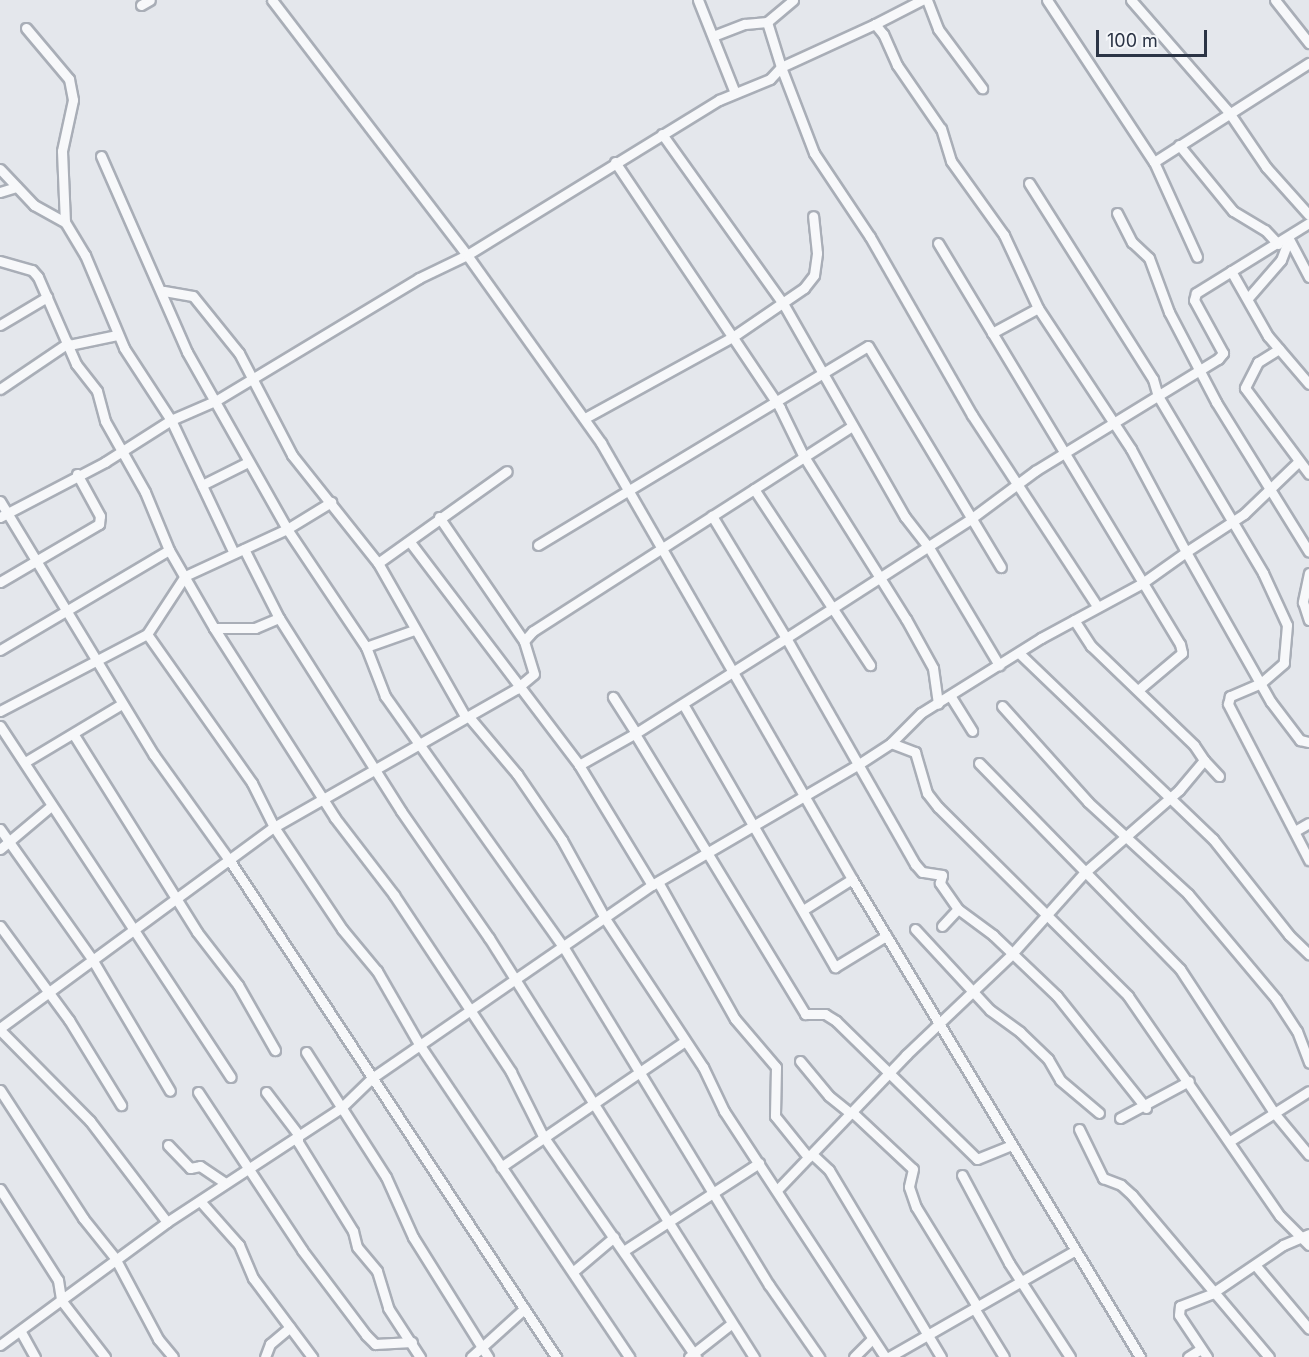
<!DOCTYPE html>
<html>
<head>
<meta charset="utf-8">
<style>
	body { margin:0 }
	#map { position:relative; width:1309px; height:1357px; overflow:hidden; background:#e4e7ec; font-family:Inter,sans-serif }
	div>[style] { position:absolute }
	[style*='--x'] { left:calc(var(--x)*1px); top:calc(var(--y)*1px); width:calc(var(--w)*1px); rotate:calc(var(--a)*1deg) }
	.roads { filter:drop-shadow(2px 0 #a9aeb7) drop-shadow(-2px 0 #a9aeb7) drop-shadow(0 2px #a9aeb7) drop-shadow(0 -2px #a9aeb7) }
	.minor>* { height:9px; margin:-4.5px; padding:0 4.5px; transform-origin:4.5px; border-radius:4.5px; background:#f7f8fa }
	span { translate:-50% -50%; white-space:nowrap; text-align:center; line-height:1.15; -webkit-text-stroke:5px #f4f6f9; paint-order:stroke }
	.scale { position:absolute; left:1096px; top:30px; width:111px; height:27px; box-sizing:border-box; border:3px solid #2b3445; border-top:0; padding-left:8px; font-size:18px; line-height:21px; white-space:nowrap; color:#2b3445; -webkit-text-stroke:4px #f4f6f9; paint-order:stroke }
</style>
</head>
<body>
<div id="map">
	<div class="roads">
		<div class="minor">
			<div style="--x:272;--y:0;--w:321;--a:52.6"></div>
			<div style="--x:467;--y:255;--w:231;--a:54.5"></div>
			<div style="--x:601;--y:443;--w:503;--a:60.07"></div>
			<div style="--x:852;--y:879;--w:558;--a:58.93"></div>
			<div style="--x:698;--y:0;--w:100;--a:68.3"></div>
			<div style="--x:927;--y:0;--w:31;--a:69"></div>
			<div style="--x:938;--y:29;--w:74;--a:53.3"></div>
			<div style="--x:1047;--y:0;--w:194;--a:56.6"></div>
			<div style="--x:1154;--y:162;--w:104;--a:65.6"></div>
			<div style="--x:1131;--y:0;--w:147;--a:48.9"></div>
			<div style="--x:1228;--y:111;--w:68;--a:55.8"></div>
			<div style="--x:1266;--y:167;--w:64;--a:48.1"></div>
			<div style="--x:1275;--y:0;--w:55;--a:51.7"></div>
			<div style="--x:141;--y:5;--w:10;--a:-29"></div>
			<div style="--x:875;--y:24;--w:53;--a:-27.1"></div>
			<div style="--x:26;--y:28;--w:67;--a:49.9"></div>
			<div style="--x:69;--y:79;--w:21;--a:79"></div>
			<div style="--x:73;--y:100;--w:52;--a:102.2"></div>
			<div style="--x:62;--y:151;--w:71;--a:87.6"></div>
			<div style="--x:713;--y:36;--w:34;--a:-21"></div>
			<div style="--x:745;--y:24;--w:22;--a:-5"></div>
			<div style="--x:662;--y:134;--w:210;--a:54.5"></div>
			<div style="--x:784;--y:305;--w:244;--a:60.3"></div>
			<div style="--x:905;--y:517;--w:37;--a:52"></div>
			<div style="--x:928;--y:546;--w:139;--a:59.2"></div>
			<div style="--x:1179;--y:145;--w:85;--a:50.7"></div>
			<div style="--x:1233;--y:211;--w:37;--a:31"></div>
			<div style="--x:1265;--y:230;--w:19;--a:47"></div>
			<div style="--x:101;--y:156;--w:214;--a:66.3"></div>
			<div style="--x:187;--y:352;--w:203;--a:60.5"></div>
			<div style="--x:287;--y:529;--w:142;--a:56.2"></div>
			<div style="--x:366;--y:647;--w:53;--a:68.8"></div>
			<div style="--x:385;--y:696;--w:309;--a:54.6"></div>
			<div style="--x:564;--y:948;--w:394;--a:58.7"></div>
			<div style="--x:769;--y:1285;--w:88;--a:55.2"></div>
			<div style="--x:615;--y:162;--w:296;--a:56.1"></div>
			<div style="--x:780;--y:408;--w:52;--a:63.9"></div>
			<div style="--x:803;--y:455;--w:194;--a:57.9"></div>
			<div style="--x:906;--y:619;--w:56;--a:61.1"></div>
			<div style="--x:933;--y:668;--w:36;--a:82"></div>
			<div style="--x:1154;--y:162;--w:184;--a:-32.6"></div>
			<div style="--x:0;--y:169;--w:50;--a:46.6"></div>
			<div style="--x:34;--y:205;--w:35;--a:29"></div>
			<div style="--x:65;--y:222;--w:39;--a:59"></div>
			<div style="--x:85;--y:255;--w:101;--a:67.2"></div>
			<div style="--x:124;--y:348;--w:86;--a:56.9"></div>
			<div style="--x:171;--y:420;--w:147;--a:64.7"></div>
			<div style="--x:1029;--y:183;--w:232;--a:57.7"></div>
			<div style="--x:1153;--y:379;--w:18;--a:74"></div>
			<div style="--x:1158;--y:396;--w:206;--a:59.3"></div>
			<div style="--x:1263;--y:573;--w:57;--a:65.2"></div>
			<div style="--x:1287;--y:625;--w:38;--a:95"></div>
			<div style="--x:1284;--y:663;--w:30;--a:139"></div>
			<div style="--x:1261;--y:683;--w:34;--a:157"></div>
			<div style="--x:1230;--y:696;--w:8;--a:104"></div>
			<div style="--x:1228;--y:704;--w:176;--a:62.6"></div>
			<div style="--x:0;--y:192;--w:17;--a:-17"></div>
			<div style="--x:1117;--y:213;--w:33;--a:63"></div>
			<div style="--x:1132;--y:242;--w:23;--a:43"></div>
			<div style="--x:1149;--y:258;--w:58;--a:69.7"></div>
			<div style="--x:1169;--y:312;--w:102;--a:62.4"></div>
			<div style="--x:1216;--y:402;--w:176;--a:58.2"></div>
			<div style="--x:1289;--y:239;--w:43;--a:62.2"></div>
			<div style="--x:938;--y:243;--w:468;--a:58.9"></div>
			<div style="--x:1180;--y:644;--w:9;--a:77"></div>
			<div style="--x:1182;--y:653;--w:57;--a:139.9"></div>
			<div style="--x:0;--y:261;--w:33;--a:16"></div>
			<div style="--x:32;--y:270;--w:9;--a:49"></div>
			<div style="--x:38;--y:277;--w:95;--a:66.4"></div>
			<div style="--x:76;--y:364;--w:34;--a:52"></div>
			<div style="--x:97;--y:391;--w:31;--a:75"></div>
			<div style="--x:105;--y:421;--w:81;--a:60.6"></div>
			<div style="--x:145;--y:492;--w:63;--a:67.5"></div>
			<div style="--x:169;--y:550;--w:90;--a:60"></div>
			<div style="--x:214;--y:628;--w:225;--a:57.5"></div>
			<div style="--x:335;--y:818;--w:97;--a:52.5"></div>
			<div style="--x:394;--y:895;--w:212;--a:56.5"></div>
			<div style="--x:511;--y:1072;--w:72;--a:63.4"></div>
			<div style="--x:543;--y:1136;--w:269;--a:55.3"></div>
			<div style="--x:1231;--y:271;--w:75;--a:60.4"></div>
			<div style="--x:1268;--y:336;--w:63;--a:49.5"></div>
			<div style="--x:164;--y:291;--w:29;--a:10"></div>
			<div style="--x:193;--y:296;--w:73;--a:51.1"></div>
			<div style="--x:239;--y:353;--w:115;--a:62.5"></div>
			<div style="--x:292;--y:455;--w:138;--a:51.5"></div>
			<div style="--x:378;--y:563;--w:176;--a:60.4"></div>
			<div style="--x:1248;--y:298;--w:50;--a:-49"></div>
			<div style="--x:1281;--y:260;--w:22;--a:-69"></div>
			<div style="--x:0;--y:325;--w:55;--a:-30.8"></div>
			<div style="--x:992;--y:333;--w:52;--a:-28.5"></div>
			<div style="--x:69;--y:345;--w:49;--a:-11.8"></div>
			<div style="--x:1279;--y:349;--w:25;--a:148"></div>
			<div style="--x:1258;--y:362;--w:29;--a:117"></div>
			<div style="--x:1245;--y:388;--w:107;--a:53.3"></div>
			<div style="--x:0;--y:389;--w:82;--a:-34.1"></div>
			<div style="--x:585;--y:418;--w:170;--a:-28.8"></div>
			<div style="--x:734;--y:336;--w:85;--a:-34.4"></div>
			<div style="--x:804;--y:288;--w:16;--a:-52"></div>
			<div style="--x:814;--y:275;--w:22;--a:-82"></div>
			<div style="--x:817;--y:253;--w:37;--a:-96"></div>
			<div style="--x:1299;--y:461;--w:76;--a:136.1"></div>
			<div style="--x:1244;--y:514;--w:69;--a:146.8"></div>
			<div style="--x:1186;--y:552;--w:172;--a:60.5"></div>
			<div style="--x:1271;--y:702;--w:48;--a:52.7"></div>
			<div style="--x:1300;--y:740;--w:9;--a:13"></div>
			<div style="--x:202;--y:485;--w:51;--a:-26.6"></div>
			<div style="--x:754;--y:489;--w:211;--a:56.6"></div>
			<div style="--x:0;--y:501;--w:297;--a:58.8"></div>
			<div style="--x:154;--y:755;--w:130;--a:54.4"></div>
			<div style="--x:230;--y:861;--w:594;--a:56.68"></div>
			<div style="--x:0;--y:517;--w:119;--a:-27.6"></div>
			<div style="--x:105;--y:462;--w:78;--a:-32.5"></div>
			<div style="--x:171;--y:420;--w:50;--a:-23.5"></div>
			<div style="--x:217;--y:400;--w:236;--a:-31.1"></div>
			<div style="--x:419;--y:278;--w:53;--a:-25.6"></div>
			<div style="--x:467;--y:255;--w:296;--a:-31.6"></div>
			<div style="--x:719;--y:100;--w:55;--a:-22.4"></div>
			<div style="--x:770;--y:79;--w:16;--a:-47"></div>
			<div style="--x:781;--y:67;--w:47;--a:-107.3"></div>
			<div style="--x:767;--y:22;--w:34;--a:-40"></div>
			<div style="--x:439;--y:517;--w:150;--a:55.6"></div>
			<div style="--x:410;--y:542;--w:280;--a:52.8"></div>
			<div style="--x:579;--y:765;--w:140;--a:58.7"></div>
			<div style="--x:538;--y:545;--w:385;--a:-31.1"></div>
			<div style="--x:868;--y:346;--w:258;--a:59"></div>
			<div style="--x:244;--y:549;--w:77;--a:63.1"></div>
			<div style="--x:279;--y:618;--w:228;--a:57.7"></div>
			<div style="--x:401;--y:811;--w:155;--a:55.3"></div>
			<div style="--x:489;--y:938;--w:496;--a:57.7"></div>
			<div style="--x:378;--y:563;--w:158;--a:-35.5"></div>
			<div style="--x:1309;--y:573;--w:30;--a:102"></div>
			<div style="--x:1303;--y:602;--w:19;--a:72"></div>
			<div style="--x:0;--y:582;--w:115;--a:-30.4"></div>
			<div style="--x:99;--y:524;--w:8;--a:-83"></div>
			<div style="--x:100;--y:516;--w:48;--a:-118.7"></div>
			<div style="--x:214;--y:628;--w:41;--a:0"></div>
			<div style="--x:255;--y:628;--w:26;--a:-23"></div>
			<div style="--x:147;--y:634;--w:69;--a:-56.8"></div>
			<div style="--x:185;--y:576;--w:112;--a:-24.7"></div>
			<div style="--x:287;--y:529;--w:52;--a:-31.5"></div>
			<div style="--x:366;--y:647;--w:51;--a:-19.5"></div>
			<div style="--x:0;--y:650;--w:196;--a:-30.6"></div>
			<div style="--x:1019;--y:653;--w:269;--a:43.8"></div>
			<div style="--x:1213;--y:839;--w:122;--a:51.6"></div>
			<div style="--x:1289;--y:935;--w:28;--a:44"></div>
			<div style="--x:951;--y:697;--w:40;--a:58"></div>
			<div style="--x:683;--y:704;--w:304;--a:60"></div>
			<div style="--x:835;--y:967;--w:60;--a:-31.3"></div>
			<div style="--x:1002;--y:706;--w:129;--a:48.1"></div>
			<div style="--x:1088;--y:802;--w:136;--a:42.6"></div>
			<div style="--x:1188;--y:894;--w:137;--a:50"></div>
			<div style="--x:1276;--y:999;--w:38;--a:57"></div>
			<div style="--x:1297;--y:1031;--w:34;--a:69"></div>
			<div style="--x:0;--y:711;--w:166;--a:-27.6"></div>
			<div style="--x:147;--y:634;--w:182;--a:54.8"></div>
			<div style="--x:252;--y:783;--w:49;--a:63.4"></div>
			<div style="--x:274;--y:827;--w:123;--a:56.3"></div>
			<div style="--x:342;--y:929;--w:55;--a:50.2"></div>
			<div style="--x:377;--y:971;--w:84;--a:60.1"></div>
			<div style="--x:419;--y:1044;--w:377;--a:56.1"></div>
			<div style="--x:469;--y:717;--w:75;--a:49.9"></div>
			<div style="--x:517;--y:774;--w:80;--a:55.7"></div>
			<div style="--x:562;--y:840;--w:91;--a:61.2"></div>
			<div style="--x:606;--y:920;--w:176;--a:56.6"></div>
			<div style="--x:703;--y:1067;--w:49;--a:64.5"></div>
			<div style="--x:724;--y:1111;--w:294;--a:56.8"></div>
			<div style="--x:0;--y:726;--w:420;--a:56.7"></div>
			<div style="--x:636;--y:733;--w:178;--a:-32.3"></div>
			<div style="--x:786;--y:638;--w:143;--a:-121.2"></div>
			<div style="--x:635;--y:734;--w:328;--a:58.7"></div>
			<div style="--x:805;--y:1014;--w:20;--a:0"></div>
			<div style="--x:825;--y:1014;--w:13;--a:32"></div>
			<div style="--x:836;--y:1021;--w:197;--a:44.4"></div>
			<div style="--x:977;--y:1159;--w:37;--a:-22"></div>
			<div style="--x:74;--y:735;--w:232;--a:58"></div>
			<div style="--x:197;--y:932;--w:67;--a:52.3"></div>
			<div style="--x:238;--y:985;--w:75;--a:60.4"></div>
			<div style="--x:891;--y:743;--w:26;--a:21"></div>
			<div style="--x:915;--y:752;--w:43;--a:73.7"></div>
			<div style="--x:927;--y:793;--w:18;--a:52"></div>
			<div style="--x:938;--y:807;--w:268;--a:44.8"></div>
			<div style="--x:1128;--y:996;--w:267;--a:55.4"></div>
			<div style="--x:1280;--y:1216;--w:41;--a:45"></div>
			<div style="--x:1204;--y:760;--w:22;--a:47"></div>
			<div style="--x:25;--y:762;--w:113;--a:-30.9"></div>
			<div style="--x:979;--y:763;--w:288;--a:45.7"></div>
			<div style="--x:1180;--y:969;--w:173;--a:56.8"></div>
			<div style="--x:1275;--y:1114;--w:53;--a:50.3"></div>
			<div style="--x:579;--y:765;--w:65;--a:-29.3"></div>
			<div style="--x:636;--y:733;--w:43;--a:-122.6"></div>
			<div style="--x:0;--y:829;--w:159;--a:54.7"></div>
			<div style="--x:92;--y:959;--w:153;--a:59.4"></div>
			<div style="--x:1295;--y:831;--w:16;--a:-30"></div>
			<div style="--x:0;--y:849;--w:67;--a:-40.1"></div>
			<div style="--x:658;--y:882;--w:157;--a:60.7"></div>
			<div style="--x:735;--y:1019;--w:63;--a:49.5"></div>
			<div style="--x:776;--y:1067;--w:49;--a:91.2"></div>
			<div style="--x:775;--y:1116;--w:53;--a:51.2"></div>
			<div style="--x:958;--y:909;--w:44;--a:36.6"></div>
			<div style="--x:993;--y:935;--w:88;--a:43.6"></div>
			<div style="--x:1057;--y:996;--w:143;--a:51.5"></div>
			<div style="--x:803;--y:910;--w:58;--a:-32.3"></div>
			<div style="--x:0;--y:926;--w:117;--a:53.7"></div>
			<div style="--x:69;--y:1020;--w:100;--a:58.5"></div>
			<div style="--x:942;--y:926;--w:23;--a:-47"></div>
			<div style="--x:958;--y:909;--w:32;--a:-125"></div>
			<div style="--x:940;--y:883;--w:8;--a:-76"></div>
			<div style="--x:942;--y:875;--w:20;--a:-171"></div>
			<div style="--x:922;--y:872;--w:11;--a:-131"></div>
			<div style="--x:915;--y:864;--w:260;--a:-119.7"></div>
			<div style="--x:786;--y:638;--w:221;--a:-32.8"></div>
			<div style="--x:972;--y:518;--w:79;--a:-36.7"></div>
			<div style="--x:1035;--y:471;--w:215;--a:-31.5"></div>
			<div style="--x:1218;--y:359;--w:8;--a:-50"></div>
			<div style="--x:1223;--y:353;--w:60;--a:-118.7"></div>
			<div style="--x:1194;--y:300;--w:7;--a:-74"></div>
			<div style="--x:1196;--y:293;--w:133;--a:-31.8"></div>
			<div style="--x:915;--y:929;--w:110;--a:47.2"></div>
			<div style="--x:990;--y:1010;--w:37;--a:36"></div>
			<div style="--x:1020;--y:1032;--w:39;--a:44"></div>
			<div style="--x:1048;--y:1059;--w:24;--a:60"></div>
			<div style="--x:1060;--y:1080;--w:51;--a:40.2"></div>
			<div style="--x:0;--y:1028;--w:340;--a:-36.3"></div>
			<div style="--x:274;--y:827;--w:279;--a:-29.7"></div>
			<div style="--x:516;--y:689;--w:23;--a:-40"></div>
			<div style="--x:534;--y:674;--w:34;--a:-107"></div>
			<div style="--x:524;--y:641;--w:13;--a:-48"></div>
			<div style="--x:533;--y:631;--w:379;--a:-32.7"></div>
			<div style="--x:0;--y:1030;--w:128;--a:45.3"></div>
			<div style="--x:90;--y:1121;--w:127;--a:52.7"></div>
			<div style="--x:306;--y:1052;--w:148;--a:57.4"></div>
			<div style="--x:386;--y:1177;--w:66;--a:65.8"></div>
			<div style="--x:413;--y:1237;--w:142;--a:58"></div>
			<div style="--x:800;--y:1061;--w:45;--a:50.4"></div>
			<div style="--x:829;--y:1096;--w:28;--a:39"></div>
			<div style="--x:0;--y:1090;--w:153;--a:57"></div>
			<div style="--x:83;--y:1218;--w:51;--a:51.3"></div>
			<div style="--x:115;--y:1258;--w:92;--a:62"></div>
			<div style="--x:158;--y:1339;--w:23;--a:50"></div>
			<div style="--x:198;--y:1092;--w:189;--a:56.6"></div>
			<div style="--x:302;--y:1250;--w:106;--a:53"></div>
			<div style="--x:366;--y:1335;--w:13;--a:45"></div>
			<div style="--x:375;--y:1344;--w:37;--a:-3"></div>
			<div style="--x:266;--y:1092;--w:53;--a:52.7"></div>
			<div style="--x:298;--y:1134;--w:8;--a:90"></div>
			<div style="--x:298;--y:1142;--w:105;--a:58.3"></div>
			<div style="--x:353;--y:1231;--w:16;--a:76"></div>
			<div style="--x:357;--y:1247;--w:31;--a:50"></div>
			<div style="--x:377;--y:1271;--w:39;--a:73"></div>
			<div style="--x:388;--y:1308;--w:59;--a:56.9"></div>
			<div style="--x:852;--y:1112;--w:83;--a:43.1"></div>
			<div style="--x:913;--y:1169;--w:18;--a:103"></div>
			<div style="--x:909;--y:1187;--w:21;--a:71"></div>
			<div style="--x:916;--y:1207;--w:116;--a:58.4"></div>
			<div style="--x:1120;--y:1118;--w:78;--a:-28.2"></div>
			<div style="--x:1079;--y:1129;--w:55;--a:63.9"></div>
			<div style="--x:1103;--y:1178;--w:19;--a:21"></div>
			<div style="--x:1121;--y:1185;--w:15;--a:42"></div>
			<div style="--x:1132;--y:1195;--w:212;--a:49.8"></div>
			<div style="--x:1230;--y:1141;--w:93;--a:-32.3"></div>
			<div style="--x:168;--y:1145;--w:32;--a:46"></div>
			<div style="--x:190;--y:1168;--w:10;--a:-11"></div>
			<div style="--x:200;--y:1166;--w:30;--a:34"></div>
			<div style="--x:812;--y:1154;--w:23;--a:43"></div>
			<div style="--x:829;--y:1170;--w:218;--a:59.1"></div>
			<div style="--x:501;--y:1167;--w:223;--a:-34.4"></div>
			<div style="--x:962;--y:1175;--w:100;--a:61.9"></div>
			<div style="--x:1009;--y:1263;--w:112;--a:57"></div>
			<div style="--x:0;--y:1189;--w:108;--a:57.5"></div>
			<div style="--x:58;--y:1280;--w:20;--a:81"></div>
			<div style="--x:61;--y:1300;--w:132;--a:-36.3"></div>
			<div style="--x:167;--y:1222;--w:208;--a:-33.2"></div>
			<div style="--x:341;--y:1108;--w:43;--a:-44.1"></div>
			<div style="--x:372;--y:1078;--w:340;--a:-34.6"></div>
			<div style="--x:652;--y:885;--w:240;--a:-30.3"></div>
			<div style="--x:859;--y:764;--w:38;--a:-33"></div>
			<div style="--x:891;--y:743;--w:42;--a:-45"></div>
			<div style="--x:921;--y:713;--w:142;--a:-32"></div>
			<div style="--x:1041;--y:638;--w:114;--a:-28.4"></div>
			<div style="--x:1141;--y:584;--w:55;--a:-35.4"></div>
			<div style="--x:1186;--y:552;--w:117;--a:-118.1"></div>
			<div style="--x:1131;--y:449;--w:169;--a:-123.4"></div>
			<div style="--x:1038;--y:308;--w:81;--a:-115"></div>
			<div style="--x:1004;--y:235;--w:91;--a:-125.6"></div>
			<div style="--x:951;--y:161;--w:34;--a:-107"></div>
			<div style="--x:941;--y:129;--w:78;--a:-124.5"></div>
			<div style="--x:897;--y:65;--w:34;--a:-114"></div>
			<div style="--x:883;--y:34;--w:13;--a:-129"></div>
			<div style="--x:875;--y:24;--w:103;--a:155.4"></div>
			<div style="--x:781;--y:67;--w:92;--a:69"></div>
			<div style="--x:814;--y:153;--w:101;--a:56.3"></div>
			<div style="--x:870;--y:237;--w:205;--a:60.2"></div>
			<div style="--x:972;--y:415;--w:228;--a:56.8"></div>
			<div style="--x:777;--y:1190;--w:187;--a:-46.3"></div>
			<div style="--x:906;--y:1055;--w:145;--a:-43.6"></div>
			<div style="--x:1011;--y:955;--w:110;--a:-48.3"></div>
			<div style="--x:1084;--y:873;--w:126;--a:-41.1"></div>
			<div style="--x:1179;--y:790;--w:39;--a:-50"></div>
			<div style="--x:1204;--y:760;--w:18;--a:-124"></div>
			<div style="--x:1194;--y:745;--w:143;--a:-136.1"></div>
			<div style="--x:1091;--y:646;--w:31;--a:-123"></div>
			<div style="--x:200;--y:1201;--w:59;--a:48.4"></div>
			<div style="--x:239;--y:1245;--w:36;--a:67"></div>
			<div style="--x:253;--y:1278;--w:99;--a:53.2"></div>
			<div style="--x:625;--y:1250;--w:160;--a:-33"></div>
			<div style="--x:1256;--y:1266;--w:82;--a:49.9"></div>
			<div style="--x:575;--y:1270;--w:51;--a:-40.2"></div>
			<div style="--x:974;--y:1308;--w:57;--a:58.5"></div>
			<div style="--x:21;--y:1332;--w:29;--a:61"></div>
			<div style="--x:0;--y:1345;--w:76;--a:-36.4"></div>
			<div style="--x:61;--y:1300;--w:72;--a:52.3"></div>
			<div style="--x:265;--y:1357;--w:14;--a:-69"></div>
			<div style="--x:270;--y:1344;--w:26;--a:-40"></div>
			<div style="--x:471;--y:1357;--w:72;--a:-42.2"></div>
			<div style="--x:689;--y:1357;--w:53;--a:-38.2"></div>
			<div style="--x:854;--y:1357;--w:24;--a:-45"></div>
			<div style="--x:889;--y:1357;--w:213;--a:-29.8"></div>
			<div style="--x:1188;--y:1357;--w:13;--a:-32"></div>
			<div style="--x:1207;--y:1357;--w:50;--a:-123.7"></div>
			<div style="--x:1179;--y:1315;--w:9;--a:-84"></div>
			<div style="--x:1180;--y:1306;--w:33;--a:-21"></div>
			<div style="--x:1211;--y:1294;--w:87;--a:-34.2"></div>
			<div style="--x:1283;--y:1245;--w:28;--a:-23"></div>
		</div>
	</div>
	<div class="scale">100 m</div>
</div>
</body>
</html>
